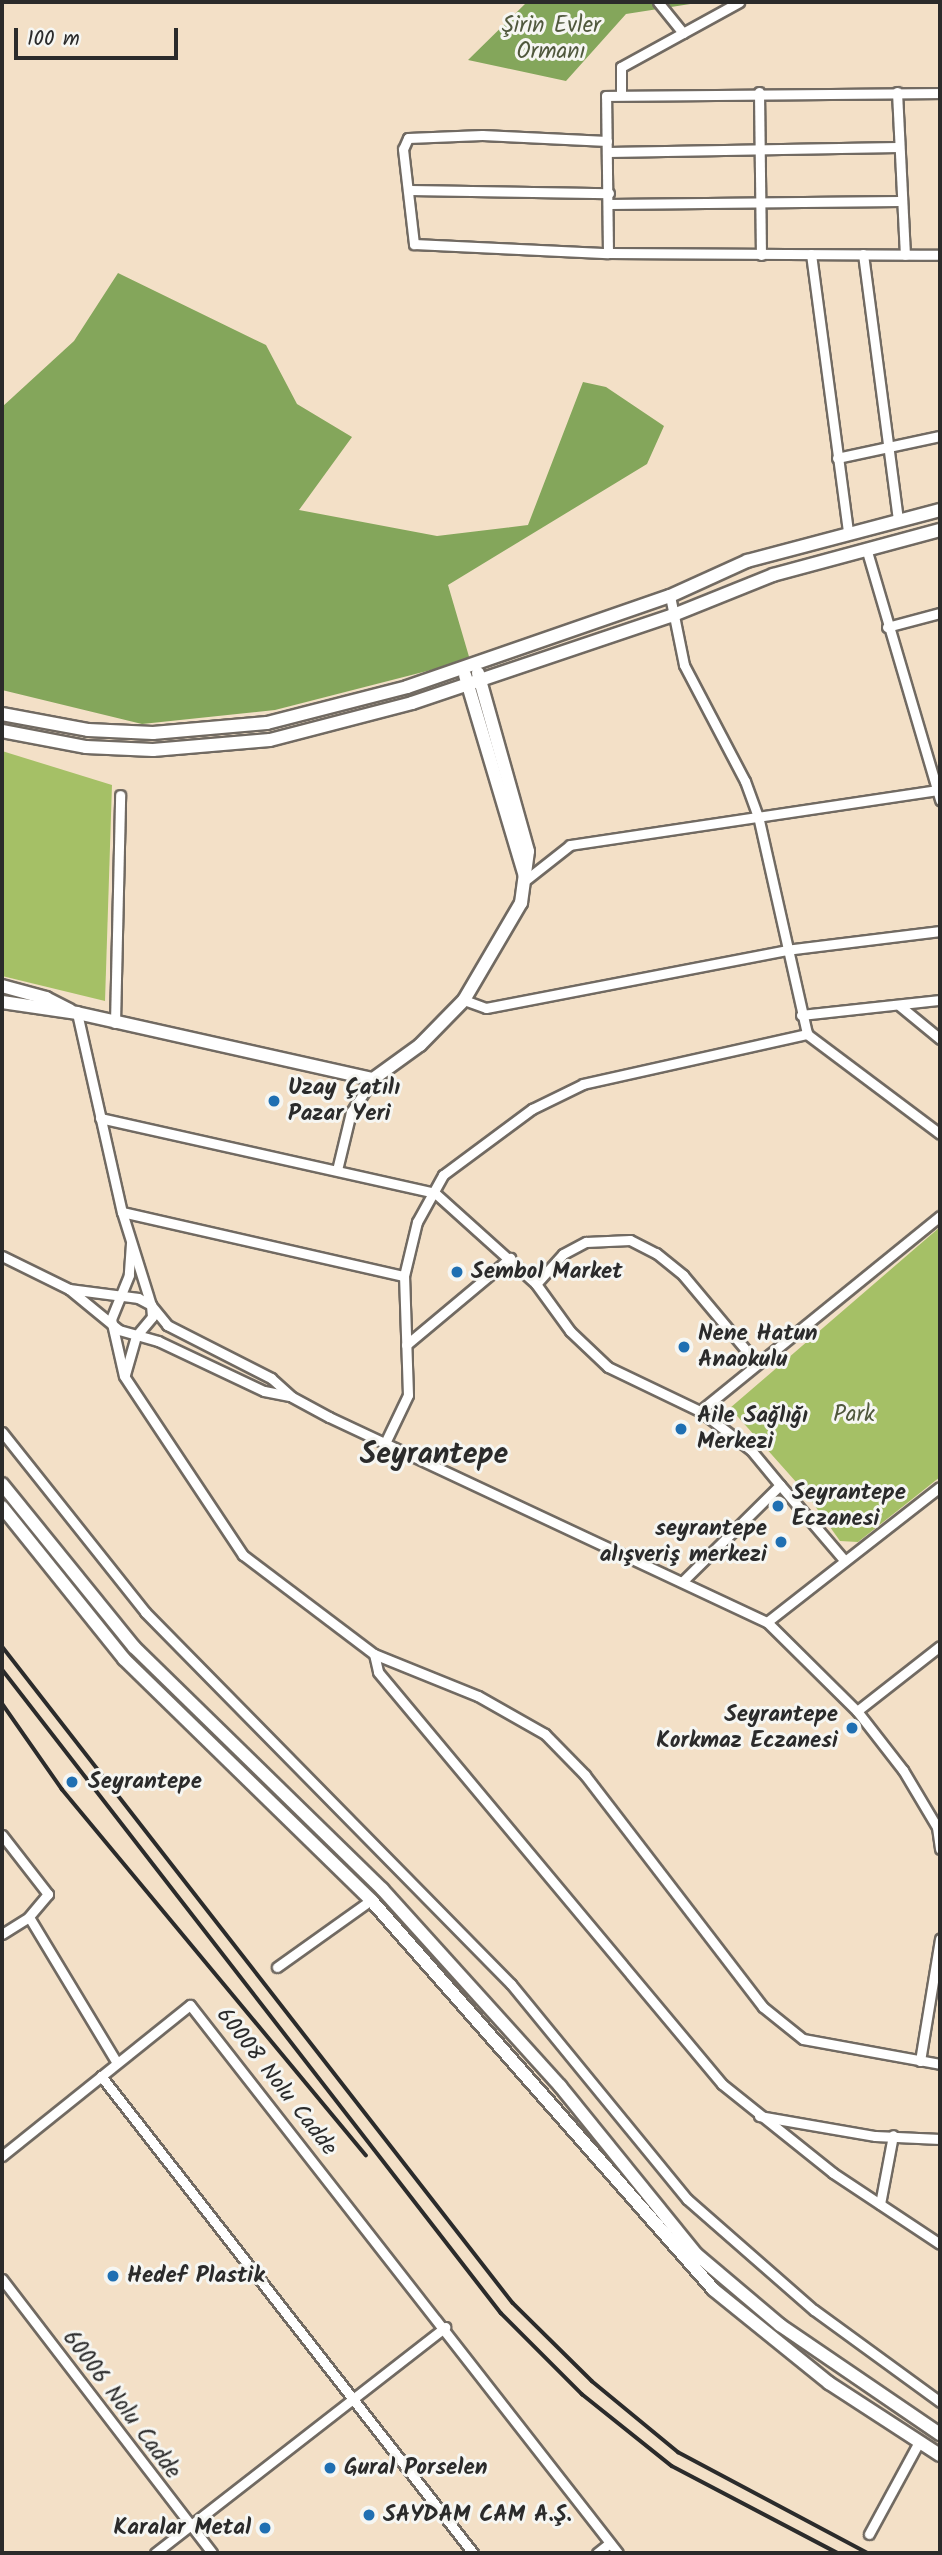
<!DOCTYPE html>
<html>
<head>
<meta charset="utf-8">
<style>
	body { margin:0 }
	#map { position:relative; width:942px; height:2555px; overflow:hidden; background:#f3e0c7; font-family:Kalam,sans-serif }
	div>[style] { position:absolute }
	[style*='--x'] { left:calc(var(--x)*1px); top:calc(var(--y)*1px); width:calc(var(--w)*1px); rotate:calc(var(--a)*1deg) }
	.green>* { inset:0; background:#a5c066 }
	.forest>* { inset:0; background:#84a65b }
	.roads { filter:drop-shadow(2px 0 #716a62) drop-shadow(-2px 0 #716a62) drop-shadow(0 2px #716a62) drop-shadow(0 -2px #716a62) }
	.street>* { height:9px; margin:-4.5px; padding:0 4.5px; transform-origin:4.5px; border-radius:4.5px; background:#fff }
	.secondary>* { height:12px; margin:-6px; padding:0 6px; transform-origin:6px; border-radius:6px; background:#fff }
	.rail>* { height:3.5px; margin:-1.75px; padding:0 1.75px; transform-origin:1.75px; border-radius:1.75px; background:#2b2b2b }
	.dots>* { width:19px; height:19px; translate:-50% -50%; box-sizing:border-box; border:4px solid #f6f6f2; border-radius:50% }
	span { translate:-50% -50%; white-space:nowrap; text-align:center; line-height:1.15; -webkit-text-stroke:6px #f6f6f2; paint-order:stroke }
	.park-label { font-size:23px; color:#50583d }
	.poi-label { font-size:23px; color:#2b2b2b; font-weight:700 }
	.left { translate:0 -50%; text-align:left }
	.right { translate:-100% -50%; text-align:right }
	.street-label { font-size:23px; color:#2b2b2b }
	.district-label { font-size:30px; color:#2b2b2b; font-weight:700 }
	.frame { position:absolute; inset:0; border:4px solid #2b2b2b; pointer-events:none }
	.scale { position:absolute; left:14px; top:28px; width:164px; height:32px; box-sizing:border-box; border:4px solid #2b2b2b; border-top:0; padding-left:9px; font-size:21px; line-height:24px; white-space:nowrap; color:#2b2b2b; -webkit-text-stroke:5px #f6f6f2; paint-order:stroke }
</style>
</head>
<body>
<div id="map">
	<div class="green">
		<div style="clip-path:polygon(2px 751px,112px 785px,105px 1001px,2px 976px)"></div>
		<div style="clip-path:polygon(940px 1227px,940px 1477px,858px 1542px,840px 1541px,805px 1492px,730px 1408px)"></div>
	</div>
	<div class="forest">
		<div style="clip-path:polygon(527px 2px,703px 2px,626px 14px,566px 81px,468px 60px)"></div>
		<div style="clip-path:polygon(118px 273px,266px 345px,297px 404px,352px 437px,299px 510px,437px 536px,528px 525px,583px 382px,606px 387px,664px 426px,647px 464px,448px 585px,470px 660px,275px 710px,142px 724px,2px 690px,2px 407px,74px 341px)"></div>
	</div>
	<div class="roads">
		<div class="street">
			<div style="--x:658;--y:2;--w:40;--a:51"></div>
			<div style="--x:759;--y:92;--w:163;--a:89.3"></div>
			<div style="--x:897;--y:92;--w:163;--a:87.2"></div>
			<div style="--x:621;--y:94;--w:27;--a:-90"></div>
			<div style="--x:621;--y:67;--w:135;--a:-28.8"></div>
			<div style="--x:607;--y:141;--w:125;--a:-177.3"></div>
			<div style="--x:482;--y:135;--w:74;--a:177.7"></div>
			<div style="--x:408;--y:138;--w:12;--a:114"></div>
			<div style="--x:403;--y:149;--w:96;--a:83.4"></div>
			<div style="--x:414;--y:244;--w:194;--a:2.7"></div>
			<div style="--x:608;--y:253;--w:332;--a:0.3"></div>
			<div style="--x:608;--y:152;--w:290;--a:-1"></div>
			<div style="--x:410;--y:190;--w:199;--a:0.9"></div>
			<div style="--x:609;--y:204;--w:291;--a:-0.6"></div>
			<div style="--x:608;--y:253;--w:157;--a:-90.7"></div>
			<div style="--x:606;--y:96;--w:334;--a:-0.5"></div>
			<div style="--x:811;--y:254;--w:281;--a:82.4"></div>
			<div style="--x:863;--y:254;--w:269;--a:82.5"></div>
			<div style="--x:837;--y:458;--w:105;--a:-12.1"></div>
			<div style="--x:866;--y:548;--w:263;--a:73.6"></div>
			<div style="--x:670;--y:596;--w:70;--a:78.5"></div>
			<div style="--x:684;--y:665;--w:131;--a:62.3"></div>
			<div style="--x:745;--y:781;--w:37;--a:70"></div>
			<div style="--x:758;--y:816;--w:223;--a:77.3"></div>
			<div style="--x:887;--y:627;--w:55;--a:-14.8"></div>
			<div style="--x:527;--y:879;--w:55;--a:-38.3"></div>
			<div style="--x:570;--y:845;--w:374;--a:-8.5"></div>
			<div style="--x:464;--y:1000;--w:23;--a:20"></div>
			<div style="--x:486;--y:1008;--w:306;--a:-10.9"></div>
			<div style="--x:786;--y:950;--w:155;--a:-7"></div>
			<div style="--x:900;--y:1006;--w:52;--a:39.5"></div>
			<div style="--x:77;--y:1013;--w:204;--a:77.3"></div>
			<div style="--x:122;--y:1212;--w:97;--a:72.7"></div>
			<div style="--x:151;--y:1305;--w:12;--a:85"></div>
			<div style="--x:152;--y:1317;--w:25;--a:130"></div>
			<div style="--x:136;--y:1336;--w:40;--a:106"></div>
			<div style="--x:801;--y:1015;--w:140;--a:-6.2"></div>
			<div style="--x:115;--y:1023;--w:228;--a:-88.7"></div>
			<div style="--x:100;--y:1118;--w:343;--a:12.6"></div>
			<div style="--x:435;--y:1193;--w:136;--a:42"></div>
			<div style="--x:536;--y:1284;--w:58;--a:54.1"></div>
			<div style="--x:570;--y:1331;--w:52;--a:43.5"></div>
			<div style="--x:608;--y:1367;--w:102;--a:25.6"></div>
			<div style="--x:700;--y:1411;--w:64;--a:37.4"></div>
			<div style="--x:751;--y:1450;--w:45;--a:50.4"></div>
			<div style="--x:780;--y:1485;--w:136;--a:135.3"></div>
			<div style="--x:337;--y:1170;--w:60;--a:-76.4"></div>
			<div style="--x:351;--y:1112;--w:40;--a:-56"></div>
			<div style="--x:122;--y:1212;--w:289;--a:12.8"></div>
			<div style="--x:131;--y:1243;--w:32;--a:94"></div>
			<div style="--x:129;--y:1275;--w:48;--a:112.2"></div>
			<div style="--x:111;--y:1319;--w:58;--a:77.2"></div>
			<div style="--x:124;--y:1376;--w:215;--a:56.4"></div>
			<div style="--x:243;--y:1555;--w:164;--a:37.1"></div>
			<div style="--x:374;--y:1654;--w:112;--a:22"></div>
			<div style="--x:478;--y:1696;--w:77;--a:29.6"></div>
			<div style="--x:545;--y:1734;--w:57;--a:45.7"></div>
			<div style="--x:585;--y:1775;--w:292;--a:52.5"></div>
			<div style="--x:763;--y:2007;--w:51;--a:38.7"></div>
			<div style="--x:803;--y:2039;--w:139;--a:10.3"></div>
			<div style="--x:2;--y:1256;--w:75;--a:26.2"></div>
			<div style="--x:69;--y:1289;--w:65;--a:39.4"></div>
			<div style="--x:119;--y:1330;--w:41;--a:15.8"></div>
			<div style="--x:158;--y:1341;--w:117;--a:25.3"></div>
			<div style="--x:264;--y:1391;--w:26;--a:11"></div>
			<div style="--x:536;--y:1284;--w:40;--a:-48"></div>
			<div style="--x:563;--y:1254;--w:26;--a:-28"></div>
			<div style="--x:586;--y:1242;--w:44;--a:-2.6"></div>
			<div style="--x:630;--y:1240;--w:29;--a:27"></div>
			<div style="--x:656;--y:1253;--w:35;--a:39"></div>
			<div style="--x:683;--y:1275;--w:114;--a:50"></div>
			<div style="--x:69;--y:1289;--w:70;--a:7.4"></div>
			<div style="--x:138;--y:1298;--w:15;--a:28"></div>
			<div style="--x:151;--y:1305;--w:26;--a:51"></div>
			<div style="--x:167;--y:1325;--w:117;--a:27"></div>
			<div style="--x:271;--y:1378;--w:28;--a:42"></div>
			<div style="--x:292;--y:1397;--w:42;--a:28.4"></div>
			<div style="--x:329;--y:1417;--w:484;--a:25.1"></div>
			<div style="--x:767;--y:1622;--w:219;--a:-38"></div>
			<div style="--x:406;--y:1345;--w:136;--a:-39.9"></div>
			<div style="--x:700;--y:1411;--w:309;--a:-39.1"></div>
			<div style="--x:2;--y:1432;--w:230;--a:51.5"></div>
			<div style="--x:145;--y:1612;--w:522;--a:45.47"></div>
			<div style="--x:511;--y:1984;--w:278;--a:50.7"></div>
			<div style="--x:687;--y:2199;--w:169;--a:41.2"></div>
			<div style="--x:814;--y:2310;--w:156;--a:36.1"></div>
			<div style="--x:385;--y:1443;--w:53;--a:-64.4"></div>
			<div style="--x:408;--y:1395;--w:119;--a:-91.9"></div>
			<div style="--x:404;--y:1276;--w:56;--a:-76.5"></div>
			<div style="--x:417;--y:1222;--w:54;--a:-61"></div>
			<div style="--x:443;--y:1175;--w:111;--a:-36.6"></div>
			<div style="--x:532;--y:1109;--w:57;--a:-26.1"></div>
			<div style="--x:583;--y:1084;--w:230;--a:-12.6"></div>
			<div style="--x:807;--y:1034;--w:166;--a:36.9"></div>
			<div style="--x:780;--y:1485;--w:99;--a:49.5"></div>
			<div style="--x:767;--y:1622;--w:127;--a:44.7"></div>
			<div style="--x:857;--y:1711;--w:75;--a:52.1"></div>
			<div style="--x:903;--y:1770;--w:66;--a:59.2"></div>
			<div style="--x:937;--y:1827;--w:22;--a:82"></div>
			<div style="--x:374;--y:1654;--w:18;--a:77"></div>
			<div style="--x:378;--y:1672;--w:537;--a:50.14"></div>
			<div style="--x:722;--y:2084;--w:142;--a:38.7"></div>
			<div style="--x:833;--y:2173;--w:128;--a:33.6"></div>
			<div style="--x:857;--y:1711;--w:105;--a:-38.1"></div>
			<div style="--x:2;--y:1835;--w:75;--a:52.1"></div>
			<div style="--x:48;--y:1894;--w:30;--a:130"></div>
			<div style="--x:2;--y:1934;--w:32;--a:-32"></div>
			<div style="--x:29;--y:1917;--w:170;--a:58.9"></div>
			<div style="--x:277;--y:1967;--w:115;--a:-35.5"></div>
			<div style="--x:920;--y:2061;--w:124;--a:-80.7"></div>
			<div style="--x:101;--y:2076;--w:605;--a:52.05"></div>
			<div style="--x:759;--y:2116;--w:118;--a:9.8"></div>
			<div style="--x:875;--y:2136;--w:65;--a:2.6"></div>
			<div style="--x:2;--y:2156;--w:241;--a:-38.8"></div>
			<div style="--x:190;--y:2005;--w:695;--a:52.01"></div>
			<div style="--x:880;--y:2204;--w:70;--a:-79.3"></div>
			<div style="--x:2;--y:2279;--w:345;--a:52.5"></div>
			<div style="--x:869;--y:2534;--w:105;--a:-61.5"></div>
			<div style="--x:155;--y:2553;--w:368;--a:-37.9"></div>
			<div style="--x:597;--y:2553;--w:16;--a:-38"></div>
		</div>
		<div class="secondary">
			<div style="--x:465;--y:675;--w:210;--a:73.4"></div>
			<div style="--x:2;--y:714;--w:87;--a:10.5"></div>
			<div style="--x:88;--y:730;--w:65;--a:2.6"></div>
			<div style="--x:153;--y:733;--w:114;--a:-5"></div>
			<div style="--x:267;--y:723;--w:145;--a:-14.4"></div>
			<div style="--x:407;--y:687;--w:278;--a:-19.1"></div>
			<div style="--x:670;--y:596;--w:85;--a:-24.4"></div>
			<div style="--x:747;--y:561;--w:200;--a:-14.8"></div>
			<div style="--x:2;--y:731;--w:86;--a:10.8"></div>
			<div style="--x:86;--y:747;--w:67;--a:2.6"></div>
			<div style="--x:153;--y:750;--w:117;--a:-4.9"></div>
			<div style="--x:270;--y:740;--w:147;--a:-14.6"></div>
			<div style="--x:412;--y:703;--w:273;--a:-18.6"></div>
			<div style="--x:671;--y:616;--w:110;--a:-21.9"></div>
			<div style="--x:773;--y:575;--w:173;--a:-15.1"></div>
			<div style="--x:2;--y:986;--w:46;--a:15.3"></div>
			<div style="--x:46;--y:998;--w:27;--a:27"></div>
			<div style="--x:2;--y:1002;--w:76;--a:8.3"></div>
			<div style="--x:77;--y:1013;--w:303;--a:12.6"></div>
			<div style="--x:373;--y:1079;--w:58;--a:-35.9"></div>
			<div style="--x:420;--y:1045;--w:63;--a:-45.6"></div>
			<div style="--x:464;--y:1000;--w:113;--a:-59.6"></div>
			<div style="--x:521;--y:903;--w:52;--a:-82.3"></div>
			<div style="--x:528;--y:851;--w:185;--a:-105.7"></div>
			<div style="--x:2;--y:1484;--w:210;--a:51"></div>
			<div style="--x:134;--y:1647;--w:347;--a:44.3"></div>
			<div style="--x:382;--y:1889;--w:266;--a:47.9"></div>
			<div style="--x:560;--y:2086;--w:216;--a:51"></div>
			<div style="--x:696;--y:2254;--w:110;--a:40.2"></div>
			<div style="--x:780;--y:2325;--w:194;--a:34.3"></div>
			<div style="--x:2;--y:1507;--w:195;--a:51.2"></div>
			<div style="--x:124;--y:1659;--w:345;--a:44.3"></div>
			<div style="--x:371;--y:1900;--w:519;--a:48.67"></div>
			<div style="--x:714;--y:2290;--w:148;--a:39"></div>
			<div style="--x:829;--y:2383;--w:132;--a:33"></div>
		</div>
	</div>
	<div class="rail">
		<div style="--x:2;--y:1646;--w:832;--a:52.13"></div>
		<div style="--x:513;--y:2303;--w:111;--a:44.6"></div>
		<div style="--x:592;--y:2381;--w:112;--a:39.5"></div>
		<div style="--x:678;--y:2452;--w:215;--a:28"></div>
		<div style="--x:2;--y:1669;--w:815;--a:52.23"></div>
		<div style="--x:501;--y:2313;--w:115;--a:45"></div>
		<div style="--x:582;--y:2394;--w:115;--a:38.7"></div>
		<div style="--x:672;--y:2466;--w:187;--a:27.7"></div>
		<div style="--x:2;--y:1703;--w:105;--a:55.1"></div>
		<div style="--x:62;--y:1789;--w:476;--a:50.3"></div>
	</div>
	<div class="dots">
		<div style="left:274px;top:1101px;background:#1f6fb2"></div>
		<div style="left:457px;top:1272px;background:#1f6fb2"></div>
		<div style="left:684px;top:1347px;background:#1f6fb2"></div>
		<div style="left:681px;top:1429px;background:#1f6fb2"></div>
		<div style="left:778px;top:1506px;background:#1f6fb2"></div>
		<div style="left:781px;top:1542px;background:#1f6fb2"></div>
		<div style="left:852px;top:1728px;background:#1f6fb2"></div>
		<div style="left:72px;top:1782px;background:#1f6fb2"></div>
		<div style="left:113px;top:2276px;background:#1f6fb2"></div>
		<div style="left:330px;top:2468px;background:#1f6fb2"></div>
		<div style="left:369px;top:2515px;background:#1f6fb2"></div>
		<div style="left:265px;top:2528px;background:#1f6fb2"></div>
	</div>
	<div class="park-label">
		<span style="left:551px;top:39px">Şirin Evler<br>Ormanı</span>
		<span style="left:854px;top:1415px">Park</span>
	</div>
	<div class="poi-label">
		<span class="left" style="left:288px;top:1101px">Uzay Çatılı<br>Pazar Yeri</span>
		<span class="left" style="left:471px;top:1272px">Sembol Market</span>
		<span class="left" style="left:698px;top:1347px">Nene Hatun<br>Anaokulu</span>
		<span class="left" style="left:697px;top:1429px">Aile Sağlığı<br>Merkezi</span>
		<span class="left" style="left:792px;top:1506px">Seyrantepe<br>Eczanesi</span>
		<span class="right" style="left:767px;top:1542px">seyrantepe<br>alışveriş merkezi</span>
		<span class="right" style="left:838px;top:1728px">Seyrantepe<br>Korkmaz Eczanesi</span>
		<span class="left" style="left:88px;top:1782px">Seyrantepe</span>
		<span class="left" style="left:127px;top:2276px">Hedef Plastik</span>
		<span class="left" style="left:344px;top:2468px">Gural Porselen</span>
		<span class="left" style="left:383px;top:2515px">SAYDAM CAM A.Ş.</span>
		<span class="right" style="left:251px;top:2528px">Karalar Metal</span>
	</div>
	<div class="street-label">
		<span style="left:276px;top:2082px;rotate:52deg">60008 Nolu Cadde</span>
		<span style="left:121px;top:2405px;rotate:53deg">60006 Nolu Cadde</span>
	</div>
	<div class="district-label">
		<span style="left:434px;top:1455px">Seyrantepe</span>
	</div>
	<div class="frame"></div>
	<div class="scale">100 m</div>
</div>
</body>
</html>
